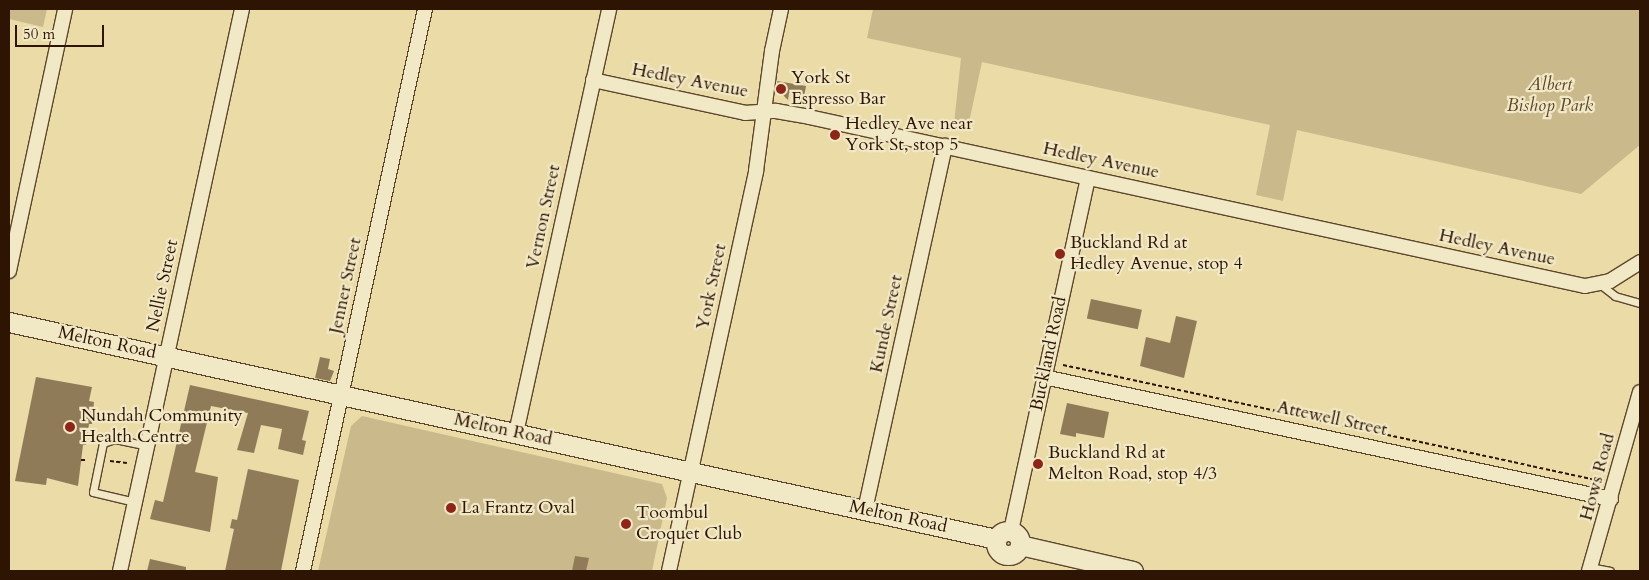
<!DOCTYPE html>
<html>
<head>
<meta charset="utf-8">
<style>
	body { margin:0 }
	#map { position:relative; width:1649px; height:580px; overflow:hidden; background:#eadba7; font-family:Cardo,serif }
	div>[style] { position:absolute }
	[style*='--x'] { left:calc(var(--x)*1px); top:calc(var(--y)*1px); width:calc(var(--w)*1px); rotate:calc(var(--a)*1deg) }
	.green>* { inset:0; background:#cab98b }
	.building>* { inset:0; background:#907b58; transform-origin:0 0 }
	.path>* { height:2px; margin-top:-1px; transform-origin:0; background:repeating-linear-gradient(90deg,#2e1402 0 4px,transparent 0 6.5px) }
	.roads { filter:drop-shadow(1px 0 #5d462b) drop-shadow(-1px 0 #5d462b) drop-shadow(0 1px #5d462b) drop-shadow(0 -1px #5d462b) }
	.lane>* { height:7px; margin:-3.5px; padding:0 3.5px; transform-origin:3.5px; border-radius:3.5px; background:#f1e8c6 }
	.street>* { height:14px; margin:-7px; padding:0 7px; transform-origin:7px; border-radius:7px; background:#f1e8c6 }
	.secondary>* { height:19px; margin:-9.5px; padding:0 9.5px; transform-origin:9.5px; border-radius:9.5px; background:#f1e8c6 }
	.secondary>.ring { margin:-9.5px; padding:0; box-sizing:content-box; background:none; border:19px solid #f1e8c6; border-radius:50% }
	.dots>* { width:14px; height:14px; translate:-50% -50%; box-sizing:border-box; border:2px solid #f1e8c6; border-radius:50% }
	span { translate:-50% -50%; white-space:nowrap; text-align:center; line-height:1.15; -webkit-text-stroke:4.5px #f1e8c6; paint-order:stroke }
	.poi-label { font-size:18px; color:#2e1402 }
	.left { translate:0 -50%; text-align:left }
	.street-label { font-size:18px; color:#2e1402 }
	.park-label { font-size:18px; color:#5d462b; font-style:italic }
	.frame { position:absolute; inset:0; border:10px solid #2e1402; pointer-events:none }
	.scale { position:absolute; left:15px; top:25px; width:89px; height:22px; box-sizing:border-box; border:2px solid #2e1402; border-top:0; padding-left:6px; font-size:15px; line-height:18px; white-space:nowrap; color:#2e1402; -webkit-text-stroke:4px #f1e8c6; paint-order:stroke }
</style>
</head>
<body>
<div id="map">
	<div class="green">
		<div style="clip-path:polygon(9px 9px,47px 9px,43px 27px,9px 19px)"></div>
		<div style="clip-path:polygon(873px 9px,1640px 9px,1640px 145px,1581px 194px,1297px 130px,1283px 201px,1256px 195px,1270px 125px,982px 62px,968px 127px,954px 124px,961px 58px,867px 38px)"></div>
		<div style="clip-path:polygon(362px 416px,662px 484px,667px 498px,652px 571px,318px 571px,351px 426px)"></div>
	</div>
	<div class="building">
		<div style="clip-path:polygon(777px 81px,806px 86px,804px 97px,789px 93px,788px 100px,781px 93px)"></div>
		<div style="left:1091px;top:299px;width:52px;height:20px;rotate:12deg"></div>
		<div style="clip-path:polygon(1176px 316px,1197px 321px,1184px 378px,1140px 366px,1146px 337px,1170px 343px)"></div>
		<div style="clip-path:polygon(320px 357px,330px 359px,328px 369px,334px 371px,330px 381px,315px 378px)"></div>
		<div style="clip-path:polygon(36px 377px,92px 387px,89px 401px,94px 402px,92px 424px,89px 424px,86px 445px,83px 445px,78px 486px,47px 478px,46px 485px,15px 481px)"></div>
		<div style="clip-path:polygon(190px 385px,309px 411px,302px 440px,306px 441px,303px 455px,278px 449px,282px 429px,261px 425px,254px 453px,237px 450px,248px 413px,211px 406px,195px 472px,218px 477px,210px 532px,150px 519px,155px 500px,163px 502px)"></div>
		<div style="clip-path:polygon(1067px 403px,1109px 412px,1104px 438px,1076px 433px,1076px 437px,1060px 434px)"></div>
		<div style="clip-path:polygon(248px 469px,299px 480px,281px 571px,225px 571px,234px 529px,230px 528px,232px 519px,237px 520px)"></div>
		<div style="clip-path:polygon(575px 556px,589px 558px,586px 571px,572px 571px)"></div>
		<div style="clip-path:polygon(150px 559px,186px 567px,186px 571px,147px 571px)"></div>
	</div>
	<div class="path">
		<div style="--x:1063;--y:365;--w:550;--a:12.17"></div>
		<div style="--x:81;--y:460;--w:7;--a:0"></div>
		<div style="--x:110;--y:461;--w:17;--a:7"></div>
	</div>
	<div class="roads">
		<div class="lane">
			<div style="--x:1601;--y:285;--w:18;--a:38"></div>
			<div style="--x:1615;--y:296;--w:26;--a:16"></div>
			<div style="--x:135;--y:502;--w:43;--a:-166.6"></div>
			<div style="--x:93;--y:492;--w:50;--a:-78.5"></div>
			<div style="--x:103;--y:443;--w:13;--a:-18"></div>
			<div style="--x:115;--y:439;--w:33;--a:12"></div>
			<div style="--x:1590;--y:567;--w:20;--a:11"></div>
		</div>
		<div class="street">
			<div style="--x:593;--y:80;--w:156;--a:12.2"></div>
			<div style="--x:745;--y:113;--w:31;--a:-4"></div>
			<div style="--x:776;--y:111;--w:34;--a:10"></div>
			<div style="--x:809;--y:117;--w:794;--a:12.29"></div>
			<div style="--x:1585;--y:286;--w:25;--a:-11"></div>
			<div style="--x:1610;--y:281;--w:36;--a:-32"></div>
			<div style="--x:9;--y:271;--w:268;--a:-77.9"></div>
			<div style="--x:1044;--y:377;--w:580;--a:12.14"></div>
			<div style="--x:516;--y:433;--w:434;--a:-77.6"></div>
			<div style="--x:865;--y:510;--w:373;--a:-77.6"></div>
			<div style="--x:1011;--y:531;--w:361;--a:-77.7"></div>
			<div style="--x:120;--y:571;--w:575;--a:-77.75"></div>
			<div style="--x:303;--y:571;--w:575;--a:-77.75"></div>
			<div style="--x:669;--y:571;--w:409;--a:-77.7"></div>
			<div style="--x:756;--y:171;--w:121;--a:-82.4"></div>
			<div style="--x:772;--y:51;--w:43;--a:-77.9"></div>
			<div style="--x:1589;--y:571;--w:186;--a:-74.1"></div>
		</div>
		<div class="secondary">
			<div style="--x:9;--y:322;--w:1011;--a:12.4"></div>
			<div class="ring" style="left:996px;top:531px;width:5px;height:5px"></div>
			<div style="--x:1020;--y:545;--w:116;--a:13"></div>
		</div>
	</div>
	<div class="dots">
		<div style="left:781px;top:89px;background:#8f2418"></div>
		<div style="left:835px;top:135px;background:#8f2418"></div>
		<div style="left:1060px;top:254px;background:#8f2418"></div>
		<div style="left:70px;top:427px;background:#8f2418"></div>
		<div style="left:1038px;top:464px;background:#8f2418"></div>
		<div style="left:451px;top:508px;background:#8f2418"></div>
		<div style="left:626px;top:524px;background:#8f2418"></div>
	</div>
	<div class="poi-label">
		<span class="left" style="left:791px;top:89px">York St<br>Espresso Bar</span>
		<span class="left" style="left:845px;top:135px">Hedley Ave near<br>York St, stop 5</span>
		<span class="left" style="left:1070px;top:254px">Buckland Rd at<br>Hedley Avenue, stop 4</span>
		<span class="left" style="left:81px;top:427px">Nundah Community<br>Health Centre</span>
		<span class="left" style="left:1048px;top:464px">Buckland Rd at<br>Melton Road, stop 4/3</span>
		<span class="left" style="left:461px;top:508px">La Frantz Oval</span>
		<span class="left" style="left:636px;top:524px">Toombul<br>Croquet Club</span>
	</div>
	<div class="street-label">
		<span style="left:690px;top:81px;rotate:11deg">Hedley Avenue</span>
		<span style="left:1101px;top:161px;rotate:12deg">Hedley Avenue</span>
		<span style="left:544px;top:217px;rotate:-78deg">Vernon Street</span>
		<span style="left:1497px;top:248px;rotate:12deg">Hedley Avenue</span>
		<span style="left:163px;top:286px;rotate:-78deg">Nellie Street</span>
		<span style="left:346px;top:286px;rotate:-78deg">Jenner Street</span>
		<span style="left:712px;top:287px;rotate:-78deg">York Street</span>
		<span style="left:887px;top:324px;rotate:-78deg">Kunde Street</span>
		<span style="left:107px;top:343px;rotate:12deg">Melton Road</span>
		<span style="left:1049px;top:354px;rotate:-78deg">Buckland Road</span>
		<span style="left:1332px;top:419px;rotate:12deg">Attewell Street</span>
		<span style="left:503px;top:430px;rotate:12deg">Melton Road</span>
		<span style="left:1598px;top:477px;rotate:-75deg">Hows Road</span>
		<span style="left:898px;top:517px;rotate:12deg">Melton Road</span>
	</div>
	<div class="park-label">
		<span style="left:1550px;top:96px">Albert<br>Bishop Park</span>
	</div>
	<div class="frame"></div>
	<div class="scale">50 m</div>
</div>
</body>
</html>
